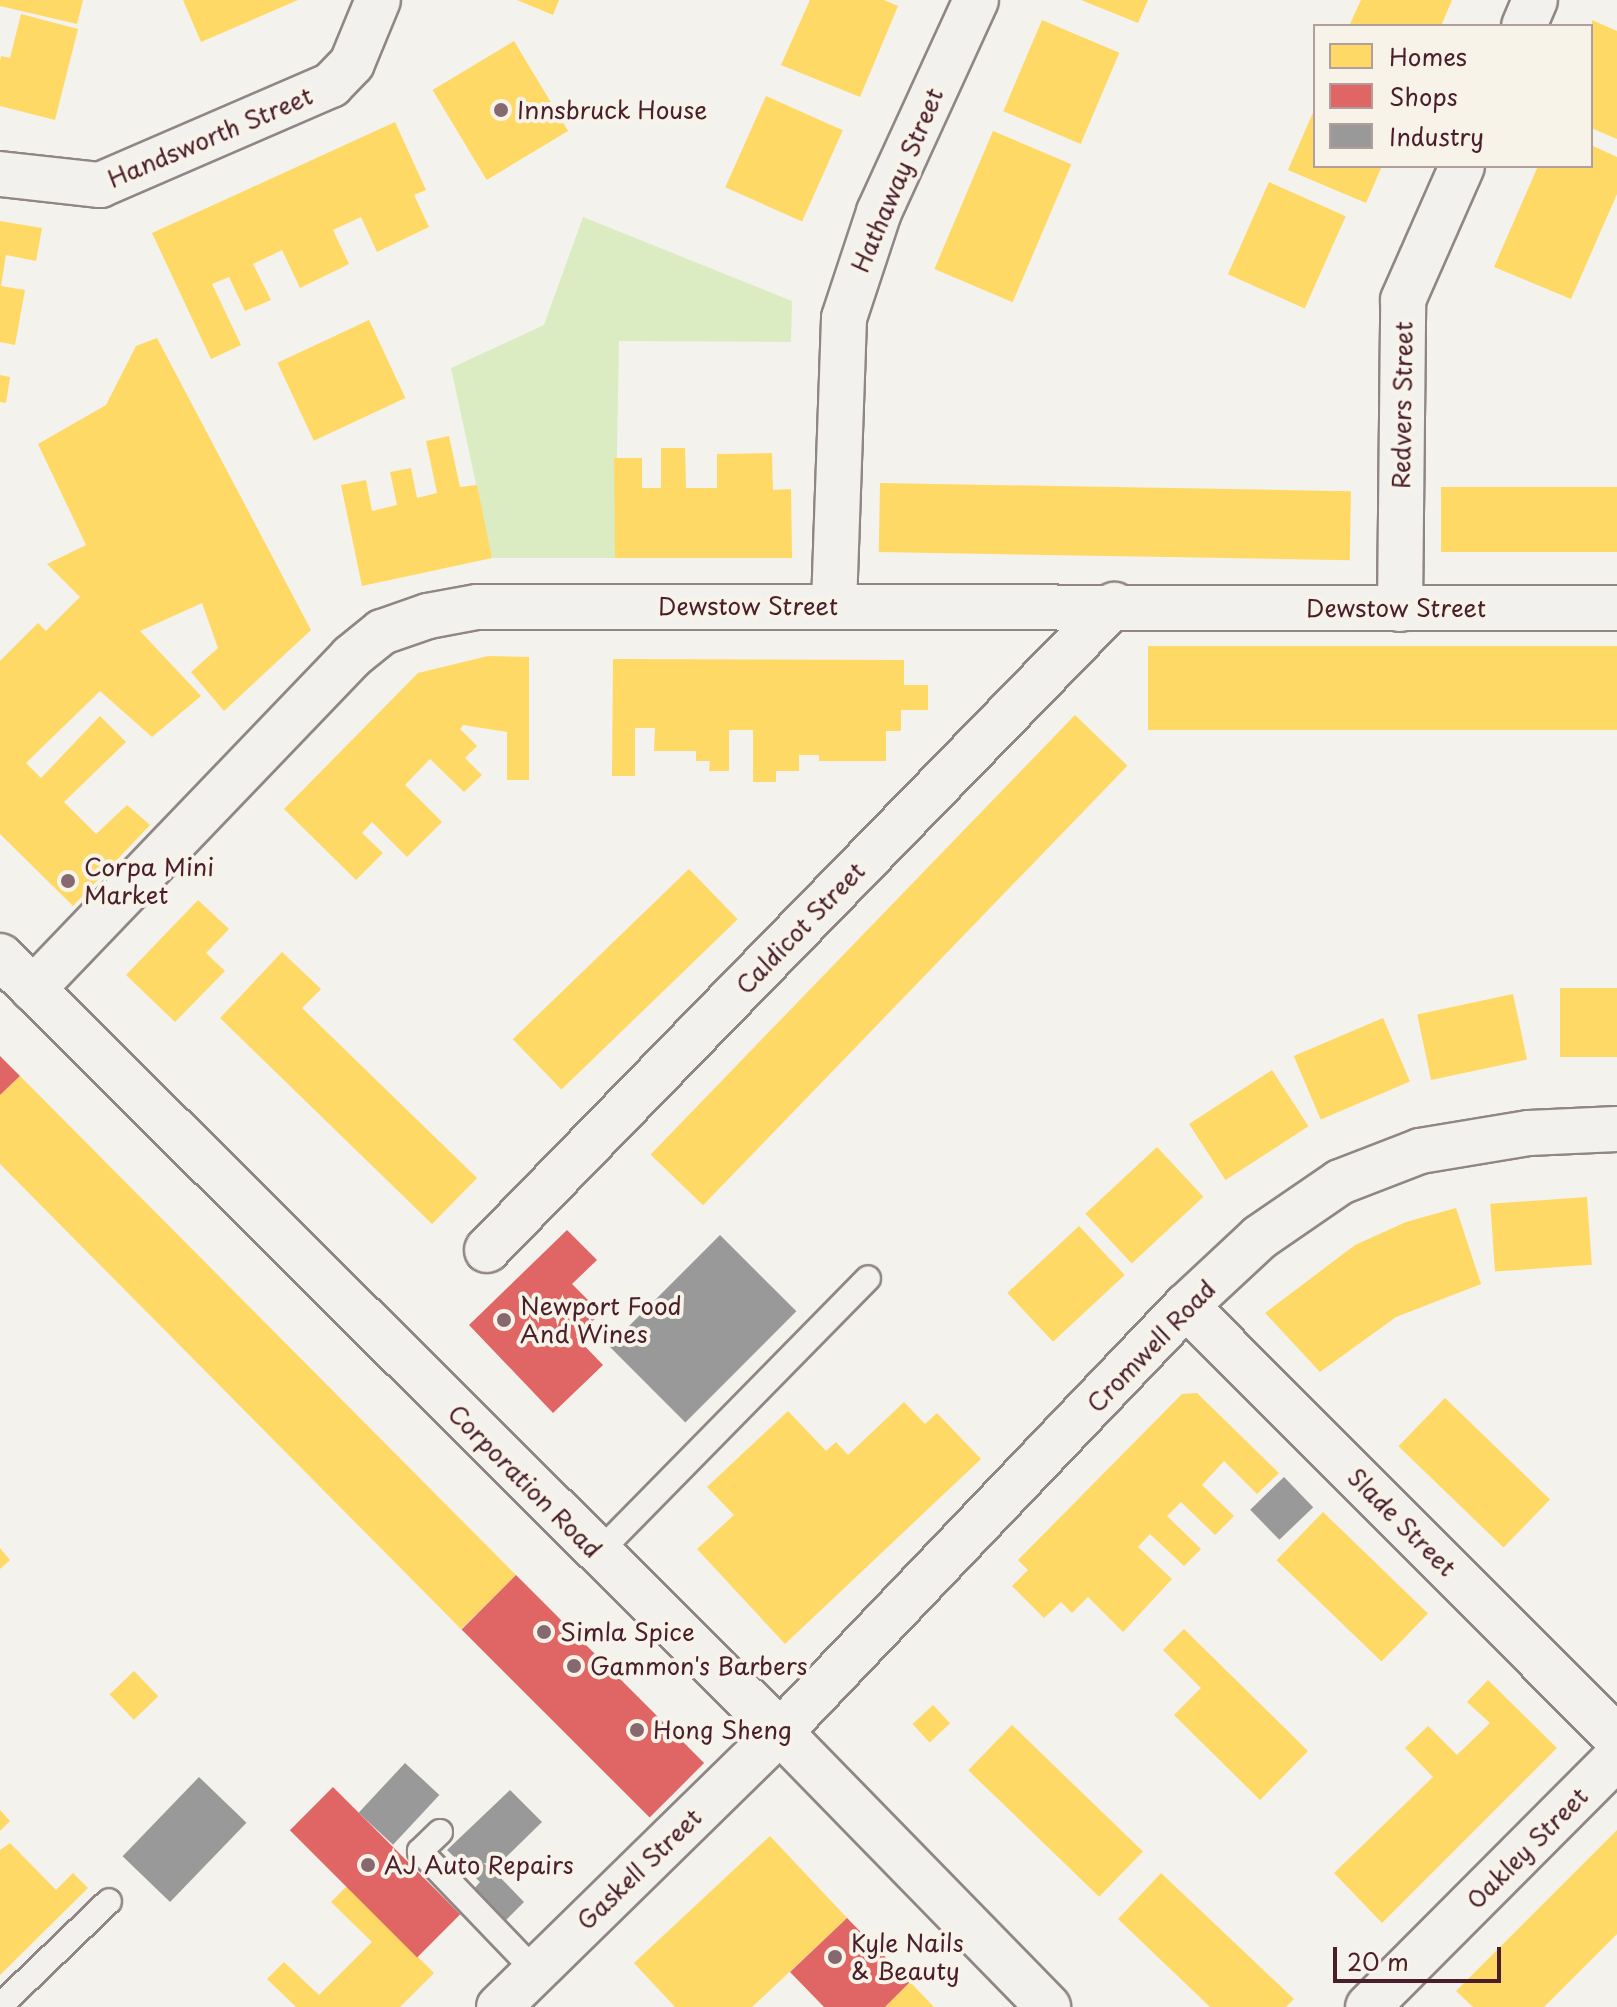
<!DOCTYPE html>
<html>
<head>
<meta charset="utf-8">
<style>
	body { margin:0 }
	#map { position:relative; width:1617px; height:2007px; overflow:hidden; background:#f4f2ec; font-family:"Playpen Sans",sans-serif }
	div>[style] { position:absolute }
	[style*='--x'] { left:calc(var(--x)*1px); top:calc(var(--y)*1px); width:calc(var(--w)*1px); rotate:calc(var(--a)*1deg) }
	.green>* { inset:0; background:#dbecc2 }
	.homes>* { inset:0; background:#ffd966; transform-origin:0 0 }
	.shops>* { inset:0; background:#e06666; transform-origin:0 0 }
	.industry>* { inset:0; background:#999; transform-origin:0 0 }
	.roads { filter:drop-shadow(2px 0 #8f8685) drop-shadow(-2px 0 #8f8685) drop-shadow(0 2px #8f8685) drop-shadow(0 -2px #8f8685) }
	.service>* { height:24px; margin:-12px; padding:0 12px; transform-origin:12px; border-radius:12px; background:#f2f1ed }
	.minor>* { height:44px; margin:-22px; padding:0 22px; transform-origin:22px; border-radius:22px; background:#f2f1ed }
	.tertiary>* { height:44px; margin:-22px; padding:0 22px; transform-origin:22px; border-radius:22px; background:#f2f1ed }
	.dots>* { width:22px; height:22px; translate:-50% -50%; box-sizing:border-box; border:4px solid #f7f3e8; border-radius:50% }
	span { translate:-50% -50%; white-space:nowrap; text-align:center; line-height:1.15; -webkit-text-stroke:8px #f7f3e8; paint-order:stroke }
	.poi-label { font-size:24px; color:#4a1f2b }
	.left { translate:0 -50%; text-align:left }
	.street-label { font-size:24px; color:#4a1f2b }
	.legend { position:absolute; left:1313px; top:24px; width:280px; height:144px; box-sizing:border-box; background:#f7f3e8; border:2px solid #b29e9c; margin:0; padding:10px 14px; list-style:none; font-size:24px; color:#4a1f2b }
	.legend li { display:flex; align-items:center; gap:16px; height:40px }
	.legend b { width:40px; border:2px solid #b29e9c }
	.scale { position:absolute; left:1333px; top:1947px; width:168px; height:36px; box-sizing:border-box; border:4px solid #4a1f2b; border-top:0; padding-left:10px; font-size:24px; line-height:28px; white-space:nowrap; color:#4a1f2b; -webkit-text-stroke:6px #f7f3e8; paint-order:stroke }
</style>
</head>
<body>
<div id="map">
	<div class="green">
		<div style="clip-path:polygon(583px 217px,792px 301px,791px 342px,619px 341px,615px 558px,492px 558px,451px 368px,544px 325px)"></div>
	</div>
	<div class="homes">
		<div style="clip-path:polygon(0 0,83px 0,77px 24px,0 6px)"></div>
		<div style="clip-path:polygon(183px 0,298px 0,201px 42px)"></div>
		<div style="clip-path:polygon(517px 0,559px 0,553px 15px)"></div>
		<div style="clip-path:polygon(810px 0,884px 0,898px 6px,860px 97px,781px 65px)"></div>
		<div style="clip-path:polygon(1081px 0,1148px 0,1138px 23px)"></div>
		<div style="clip-path:polygon(1361px 0,1452px 0,1441px 26px,1349px 26px)"></div>
		<div style="clip-path:polygon(21px 14px,78px 29px,55px 120px,0 106px,0 62px,1px 56px,10px 58px)"></div>
		<div style="left:1042px;top:20px;width:84px;height:99px;rotate:23deg"></div>
		<div style="clip-path:polygon(1592px 20px,1617px 31px,1617px 139px,1591px 128px)"></div>
		<div style="left:514px;top:41px;width:105px;height:95px;rotate:59deg"></div>
		<div style="left:766px;top:96px;width:84px;height:100px;rotate:24deg"></div>
		<div style="clip-path:polygon(1315px 108px,1315px 166px,1382px 166px,1366px 203px,1288px 170px)"></div>
		<div style="clip-path:polygon(395px 122px,426px 190px,414px 195px,429px 227px,377px 252px,361px 217px,348px 223px,333px 230px,349px 264px,300px 288px,282px 250px,253px 264px,271px 300px,245px 311px,229px 277px,212px 284px,241px 345px,211px 359px,152px 233px)"></div>
		<div style="left:993px;top:131px;width:85px;height:150px;rotate:23deg"></div>
		<div style="clip-path:polygon(1591px 145px,1617px 157px,1617px 194px,1571px 299px,1494px 267px,1538px 166px,1591px 166px)"></div>
		<div style="left:1269px;top:182px;width:84px;height:101px;rotate:24deg"></div>
		<div style="clip-path:polygon(0 221px,42px 228px,36px 261px,6px 255px,1px 286px,25px 290px,15px 345px,0 342px)"></div>
		<div style="left:369px;top:320px;width:86px;height:101px;rotate:65deg"></div>
		<div style="clip-path:polygon(157px 338px,311px 630px,224px 711px,191px 672px,218px 648px,202px 603px,140px 631px,201px 696px,152px 737px,100px 691px,26px 763px,41px 778px,100px 716px,126px 742px,64px 802px,96px 834px,127px 805px,150px 825px,73px 906px,0 834px,0 661px,38px 623px,46px 631px,80px 597px,47px 564px,86px 545px,38px 444px,106px 405px,136px 346px)"></div>
		<div style="clip-path:polygon(0 375px,10px 377px,6px 403px,0 402px)"></div>
		<div style="clip-path:polygon(449px 436px,460px 487px,477px 485px,492px 558px,362px 586px,341px 485px,366px 480px,372px 511px,397px 505px,390px 472px,411px 468px,417px 498px,437px 493px,426px 441px)"></div>
		<div style="clip-path:polygon(661px 448px,685px 448px,686px 488px,717px 488px,717px 454px,772px 453px,773px 490px,791px 489px,792px 558px,615px 558px,614px 458px,642px 458px,642px 488px,661px 488px)"></div>
		<div style="left:880px;top:483px;width:471px;height:69px;rotate:1deg"></div>
		<div style="left:1441px;top:487px;width:176px;height:65px"></div>
		<div style="left:1148px;top:646px;width:469px;height:84px"></div>
		<div style="clip-path:polygon(488px 656px,529px 657px,529px 780px,507px 780px,507px 732px,463px 725px,460px 729px,477px 746px,465px 758px,482px 775px,464px 792px,430px 759px,405px 785px,442px 822px,407px 857px,372px 822px,362px 833px,383px 853px,356px 880px,284px 809px,418px 673px)"></div>
		<div style="clip-path:polygon(613px 659px,904px 660px,904px 685px,928px 685px,928px 710px,901px 710px,901px 731px,886px 731px,886px 761px,819px 761px,819px 755px,799px 755px,799px 771px,776px 771px,776px 782px,753px 782px,753px 730px,729px 730px,729px 771px,709px 771px,710px 761px,696px 761px,696px 751px,654px 751px,655px 728px,635px 728px,635px 776px,612px 776px)"></div>
		<div style="left:1075px;top:715px;width:73px;height:611px;rotate:44deg"></div>
		<div style="left:689px;top:869px;width:70px;height:245px;rotate:46deg"></div>
		<div style="clip-path:polygon(198px 900px,229px 929px,206px 953px,225px 971px,175px 1022px,126px 975px)"></div>
		<div style="clip-path:polygon(282px 952px,321px 989px,302px 1008px,477px 1178px,432px 1224px,220px 1018px)"></div>
		<div style="left:1617px;top:988px;width:69px;height:57px;rotate:90deg"></div>
		<div style="left:1513px;top:994px;width:67px;height:98px;rotate:78deg"></div>
		<div style="left:1383px;top:1018px;width:69px;height:97px;rotate:67deg"></div>
		<div style="left:1272px;top:1070px;width:67px;height:99px;rotate:57deg"></div>
		<div style="clip-path:polygon(20px 1076px,516px 1575px,461px 1629px,0 1164px,0 1095px)"></div>
		<div style="left:1157px;top:1147px;width:68px;height:98px;rotate:47deg"></div>
		<div style="left:1587px;top:1197px;width:68px;height:97px;rotate:86deg"></div>
		<div style="clip-path:polygon(1456px 1208px,1481px 1284px,1396px 1317px,1320px 1372px,1265px 1313px,1355px 1245px,1406px 1222px)"></div>
		<div style="left:1079px;top:1226px;width:67px;height:98px;rotate:47deg"></div>
		<div style="clip-path:polygon(1197px 1393px,1279px 1473px,1257px 1494px,1224px 1461px,1202px 1485px,1234px 1516px,1215px 1535px,1181px 1502px,1167px 1516px,1201px 1549px,1184px 1566px,1150px 1534px,1138px 1547px,1172px 1579px,1123px 1632px,1088px 1597px,1072px 1613px,1061px 1602px,1044px 1618px,1012px 1586px,1028px 1570px,1018px 1560px,1182px 1394px)"></div>
		<div style="left:1445px;top:1398px;width:146px;height:67px;rotate:44deg"></div>
		<div style="clip-path:polygon(904px 1402px,925px 1424px,937px 1413px,981px 1459px,785px 1644px,697px 1549px,734px 1515px,707px 1487px,788px 1411px,826px 1451px,836px 1442px,848px 1455px)"></div>
		<div style="left:1323px;top:1512px;width:146px;height:67px;rotate:44deg"></div>
		<div style="clip-path:polygon(0 1548px,10px 1560px,0 1569px)"></div>
		<div style="clip-path:polygon(1184px 1629px,1308px 1751px,1260px 1800px,1174px 1715px,1201px 1688px,1163px 1650px)"></div>
		<div style="left:134px;top:1671px;width:35px;height:34px;rotate:46deg"></div>
		<div style="clip-path:polygon(1488px 1680px,1557px 1748px,1382px 1923px,1334px 1873px,1433px 1777px,1405px 1748px,1428px 1726px,1457px 1755px,1490px 1723px,1467px 1702px)"></div>
		<div style="left:933px;top:1705px;width:25px;height:28px;rotate:47deg"></div>
		<div style="left:1012px;top:1725px;width:182px;height:63px;rotate:44deg"></div>
		<div style="clip-path:polygon(0 1810px,10px 1821px,0 1831px)"></div>
		<div style="clip-path:polygon(1617px 1830px,1617px 1934px,1544px 2007px,1473px 2007px,1456px 1991px)"></div>
		<div style="clip-path:polygon(770px 1836px,847px 1918px,752px 2007px,675px 2007px,634px 1963px)"></div>
		<div style="clip-path:polygon(10px 1843px,56px 1890px,73px 1873px,88px 1888px,0 1975px,0 1850px)"></div>
		<div style="clip-path:polygon(1161px 1873px,1294px 1999px,1286px 2007px,1210px 2007px,1118px 1919px)"></div>
		<div style="clip-path:polygon(347px 1886px,434px 1973px,400px 2007px,296px 2007px,267px 1979px,284px 1962px,319px 1995px,372px 1942px,331px 1902px)"></div>
		<div style="clip-path:polygon(910px 1982px,934px 2007px,885px 2007px)"></div>
	</div>
	<div class="shops">
		<div style="clip-path:polygon(0 1056px,20px 1076px,0 1095px)"></div>
		<div style="clip-path:polygon(567px 1230px,597px 1260px,572px 1284px,601px 1313px,576px 1337px,603px 1365px,553px 1413px,469px 1325px)"></div>
		<div style="left:516px;top:1575px;width:266px;height:77px;rotate:45deg"></div>
		<div style="left:333px;top:1787px;width:180px;height:61px;rotate:45deg"></div>
		<div style="clip-path:polygon(847px 1918px,910px 1982px,885px 2007px,824px 2007px,790px 1972px)"></div>
	</div>
	<div class="industry">
		<div style="left:720px;top:1235px;width:108px;height:157px;rotate:45deg"></div>
		<div style="left:1284px;top:1477px;width:42px;height:47px;rotate:46deg"></div>
		<div style="left:405px;top:1763px;width:47px;height:68px;rotate:43deg"></div>
		<div style="left:199px;top:1777px;width:66px;height:110px;rotate:44deg"></div>
		<div style="clip-path:polygon(510px 1790px,542px 1822px,493px 1870px,524px 1902px,504px 1922px,473px 1890px,480px 1882px,447px 1850px)"></div>
	</div>
	<div class="roads">
		<div class="service">
			<div style="--x:598;--y:1553;--w:385;--a:-45.5"></div>
			<div style="--x:440;--y:1832;--w:28;--a:136"></div>
			<div style="--x:420;--y:1851;--w:166;--a:46.2"></div>
			<div style="--x:0;--y:2006;--w:151;--a:-43.9"></div>
		</div>
		<div class="minor">
			<div style="--x:1524;--y:26;--w:28;--a:-67"></div>
			<div style="--x:0;--y:174;--w:101;--a:6.3"></div>
			<div style="--x:100;--y:185;--w:252;--a:-23.4"></div>
			<div style="--x:331;--y:85;--w:30;--a:-46"></div>
			<div style="--x:352;--y:63;--w:68;--a:-67.6"></div>
			<div style="--x:834;--y:605;--w:287;--a:-88"></div>
			<div style="--x:844;--y:318;--w:112;--a:-71.7"></div>
			<div style="--x:879;--y:212;--w:233;--a:-65.4"></div>
			<div style="--x:1400;--y:609;--w:309;--a:-89.4"></div>
			<div style="--x:1403;--y:300;--w:146;--a:-66.2"></div>
			<div style="--x:33;--y:989;--w:460;--a:-46.2"></div>
			<div style="--x:351;--y:657;--w:40;--a:-39"></div>
			<div style="--x:382;--y:632;--w:49;--a:-19.2"></div>
			<div style="--x:428;--y:616;--w:50;--a:-10.4"></div>
			<div style="--x:477;--y:607;--w:1140;--a:0.05"></div>
			<div style="--x:487;--y:1250;--w:900;--a:-45.81"></div>
			<div style="--x:1186;--y:1306;--w:610;--a:45.07"></div>
			<div style="--x:499;--y:2007;--w:393;--a:-44.4"></div>
			<div style="--x:1368;--y:2007;--w:353;--a:-45.1"></div>
		</div>
		<div class="tertiary">
			<div style="--x:0;--y:956;--w:1100;--a:44.85"></div>
			<div style="--x:780;--y:1732;--w:384;--a:45.7"></div>
			<div style="--x:780;--y:1732;--w:588;--a:-46.38"></div>
			<div style="--x:1186;--y:1306;--w:101;--a:-43"></div>
			<div style="--x:1260;--y:1237;--w:97;--a:-34.5"></div>
			<div style="--x:1340;--y:1182;--w:86;--a:-21.2"></div>
			<div style="--x:1420;--y:1151;--w:110;--a:-9.4"></div>
			<div style="--x:1529;--y:1133;--w:88;--a:-2.6"></div>
		</div>
	</div>
	<div class="dots">
		<div style="left:501px;top:110px;background:#86696f"></div>
		<div style="left:68px;top:881px;background:#86696f"></div>
		<div style="left:504px;top:1320px;background:#86696f"></div>
		<div style="left:544px;top:1632px;background:#86696f"></div>
		<div style="left:574px;top:1666px;background:#86696f"></div>
		<div style="left:637px;top:1730px;background:#86696f"></div>
		<div style="left:368px;top:1865px;background:#86696f"></div>
		<div style="left:835px;top:1957px;background:#86696f"></div>
	</div>
	<div class="poi-label">
		<span class="left" style="left:517px;top:110px">Innsbruck House</span>
		<span class="left" style="left:84px;top:881px">Corpa Mini<br>Market</span>
		<span class="left" style="left:520px;top:1320px">Newport Food<br>And Wines</span>
		<span class="left" style="left:560px;top:1632px">Simla Spice</span>
		<span class="left" style="left:590px;top:1666px">Gammon's Barbers</span>
		<span class="left" style="left:653px;top:1730px">Hong Sheng</span>
		<span class="left" style="left:384px;top:1865px">AJ Auto Repairs</span>
		<span class="left" style="left:851px;top:1957px">Kyle Nails<br>&amp; Beauty</span>
	</div>
	<div class="street-label">
		<span style="left:210px;top:137px;rotate:-23deg">Handsworth Street</span>
		<span style="left:897px;top:180px;rotate:-67deg">Hathaway Street</span>
		<span style="left:1402px;top:405px;rotate:-89deg">Redvers Street</span>
		<span style="left:748px;top:606px">Dewstow Street</span>
		<span style="left:1396px;top:608px">Dewstow Street</span>
		<span style="left:800px;top:928px;rotate:-46deg">Caldicot Street</span>
		<span style="left:1151px;top:1346px;rotate:-46deg">Cromwell Road</span>
		<span style="left:525px;top:1481px;rotate:45deg">Corporation Road</span>
		<span style="left:1402px;top:1522px;rotate:45deg">Slade Street</span>
		<span style="left:1527px;top:1848px;rotate:-45deg">Oakley Street</span>
		<span style="left:639px;top:1869px;rotate:-44deg">Gaskell Street</span>
	</div>
	<ul class="legend">
	<li><b style="height:22px;background:#ffd966"></b>Homes</li>
	<li><b style="height:22px;background:#e06666"></b>Shops</li>
	<li><b style="height:22px;background:#999"></b>Industry</li>
	</ul>
	<div class="scale">20 m</div>
</div>
</body>
</html>
